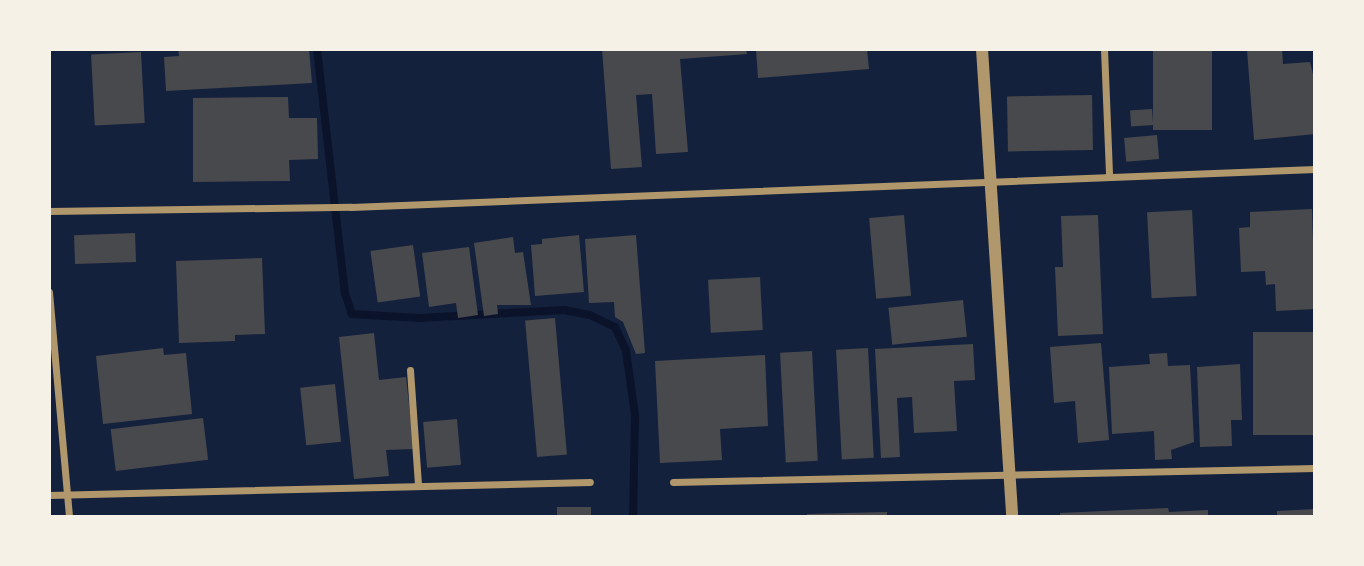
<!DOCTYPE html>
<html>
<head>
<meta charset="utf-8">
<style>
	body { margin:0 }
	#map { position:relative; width:1364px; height:566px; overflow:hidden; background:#14213d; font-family:Cabin,sans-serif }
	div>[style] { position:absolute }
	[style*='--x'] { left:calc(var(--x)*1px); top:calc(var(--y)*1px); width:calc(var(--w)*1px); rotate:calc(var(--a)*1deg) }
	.stream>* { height:8px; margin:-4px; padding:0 4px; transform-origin:4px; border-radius:4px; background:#0b132b }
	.building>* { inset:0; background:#48494c; transform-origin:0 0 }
	.minor>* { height:7px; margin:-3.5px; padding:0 3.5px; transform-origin:3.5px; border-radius:3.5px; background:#b1986c }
	.tertiary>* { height:12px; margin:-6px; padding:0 6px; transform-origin:6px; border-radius:6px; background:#b1986c }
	span { translate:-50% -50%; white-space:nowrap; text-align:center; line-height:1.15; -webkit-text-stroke:5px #f6f1e7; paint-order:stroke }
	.frame { position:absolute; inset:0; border:51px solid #f6f1e7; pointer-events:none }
</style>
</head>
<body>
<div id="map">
	<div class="stream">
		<div style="--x:317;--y:49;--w:246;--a:83.5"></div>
		<div style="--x:345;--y:293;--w:22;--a:72"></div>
		<div style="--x:352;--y:314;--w:67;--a:3.4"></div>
		<div style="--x:419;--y:318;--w:145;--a:-3.2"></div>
		<div style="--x:564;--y:310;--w:26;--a:11"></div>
		<div style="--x:590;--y:315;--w:28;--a:26"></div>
		<div style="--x:615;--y:327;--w:26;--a:65"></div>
		<div style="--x:626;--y:351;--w:65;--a:82"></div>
		<div style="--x:635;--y:415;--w:102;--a:91.1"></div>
	</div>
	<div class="building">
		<div style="clip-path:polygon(178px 49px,309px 49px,312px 83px,166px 91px,164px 57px,179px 56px)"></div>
		<div style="clip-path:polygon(602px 49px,746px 49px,747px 54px,680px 59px,688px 152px,656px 154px,652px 94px,636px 95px,642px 167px,611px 169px)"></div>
		<div style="clip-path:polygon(756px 49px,867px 49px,869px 69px,758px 78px)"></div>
		<div style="left:1153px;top:49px;width:59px;height:81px"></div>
		<div style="clip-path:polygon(1282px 49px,1283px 64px,1310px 62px,1315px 83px,1315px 134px,1254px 140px,1247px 50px)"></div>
		<div style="left:141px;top:52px;width:71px;height:50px;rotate:87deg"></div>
		<div style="left:1092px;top:95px;width:55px;height:85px;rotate:89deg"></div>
		<div style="clip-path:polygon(288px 97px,289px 118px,317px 118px,318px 159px,289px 160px,290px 181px,193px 182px,193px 98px)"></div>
		<div style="left:1152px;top:109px;width:16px;height:22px;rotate:86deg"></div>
		<div style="left:1157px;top:135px;width:24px;height:33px;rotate:85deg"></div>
		<div style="clip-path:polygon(1312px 209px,1315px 309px,1276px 311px,1275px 284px,1266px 285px,1265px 271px,1241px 272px,1239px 228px,1250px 227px,1250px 212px)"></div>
		<div style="left:1192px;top:210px;width:86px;height:45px;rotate:87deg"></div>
		<div style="left:904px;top:215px;width:81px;height:35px;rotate:85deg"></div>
		<div style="clip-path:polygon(1098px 215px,1103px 334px,1058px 336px,1055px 267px,1063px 267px,1061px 216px)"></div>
		<div style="left:135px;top:233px;width:29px;height:61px;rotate:88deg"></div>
		<div style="clip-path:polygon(579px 235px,584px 292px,535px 296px,531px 245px,542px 244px,542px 239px)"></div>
		<div style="clip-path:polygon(636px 235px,645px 353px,636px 354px,623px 322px,615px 317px,614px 302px,589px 303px,585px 239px)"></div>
		<div style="clip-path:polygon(513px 237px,515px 253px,523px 252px,531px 305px,497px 305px,498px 314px,484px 316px,474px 243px)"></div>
		<div style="left:413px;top:245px;width:52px;height:43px;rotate:82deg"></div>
		<div style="clip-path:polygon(469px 247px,478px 315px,458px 318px,456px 303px,429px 307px,422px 253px)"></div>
		<div style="clip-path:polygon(262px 258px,265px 334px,235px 335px,235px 341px,179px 343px,176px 261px)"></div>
		<div style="left:760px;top:277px;width:53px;height:52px;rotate:87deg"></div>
		<div style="left:963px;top:300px;width:37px;height:75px;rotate:84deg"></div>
		<div style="left:555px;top:318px;width:137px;height:30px;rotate:85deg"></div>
		<div style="left:1315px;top:332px;width:103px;height:62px;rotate:90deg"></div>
		<div style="clip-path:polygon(374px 333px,379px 380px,406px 377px,414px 449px,386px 450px,389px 476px,354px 479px,339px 337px)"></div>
		<div style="clip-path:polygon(1101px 343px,1109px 440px,1078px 443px,1075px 401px,1054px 403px,1050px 347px)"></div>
		<div style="clip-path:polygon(973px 344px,975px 380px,954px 381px,957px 431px,914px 433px,912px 397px,897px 398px,900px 457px,881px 458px,875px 349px)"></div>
		<div style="clip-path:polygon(163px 348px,164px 355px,186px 353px,192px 414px,103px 424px,96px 356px)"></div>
		<div style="left:868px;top:348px;width:110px;height:32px;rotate:87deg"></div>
		<div style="left:812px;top:351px;width:110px;height:32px;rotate:87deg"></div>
		<div style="clip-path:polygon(1167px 353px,1168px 366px,1190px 365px,1194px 442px,1171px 450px,1172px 459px,1155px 460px,1154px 431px,1112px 434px,1109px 367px,1150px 364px,1149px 354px)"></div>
		<div style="clip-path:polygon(765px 355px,768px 426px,720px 429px,722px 460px,660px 463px,655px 361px)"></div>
		<div style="clip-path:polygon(1240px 364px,1242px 420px,1231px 420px,1232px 446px,1200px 447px,1197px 367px)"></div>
		<div style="left:335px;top:384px;width:58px;height:35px;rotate:84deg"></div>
		<div style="left:203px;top:418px;width:42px;height:93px;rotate:83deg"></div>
		<div style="left:457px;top:419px;width:46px;height:34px;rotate:85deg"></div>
		<div style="left:591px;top:507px;width:10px;height:34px;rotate:90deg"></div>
		<div style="clip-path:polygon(1168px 508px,1169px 512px,1208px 510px,1208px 517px,1060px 517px,1060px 513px)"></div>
		<div style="clip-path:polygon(1315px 509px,1315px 517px,1277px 517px,1277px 511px)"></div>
		<div style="clip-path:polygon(887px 512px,887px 517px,807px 517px,807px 514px)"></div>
	</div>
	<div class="minor">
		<div style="--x:1104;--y:49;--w:127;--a:87.7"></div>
		<div style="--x:49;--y:211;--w:302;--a:-0.8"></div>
		<div style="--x:351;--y:207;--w:965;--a:-2.26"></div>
		<div style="--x:49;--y:292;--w:226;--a:84.9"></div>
		<div style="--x:410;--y:370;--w:114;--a:86"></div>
		<div style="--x:673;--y:482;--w:642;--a:-1.25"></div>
		<div style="--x:49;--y:495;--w:541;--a:-1.38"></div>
	</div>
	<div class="tertiary">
		<div style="--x:982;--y:49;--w:469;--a:86.3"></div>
	</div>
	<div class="frame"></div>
</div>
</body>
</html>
